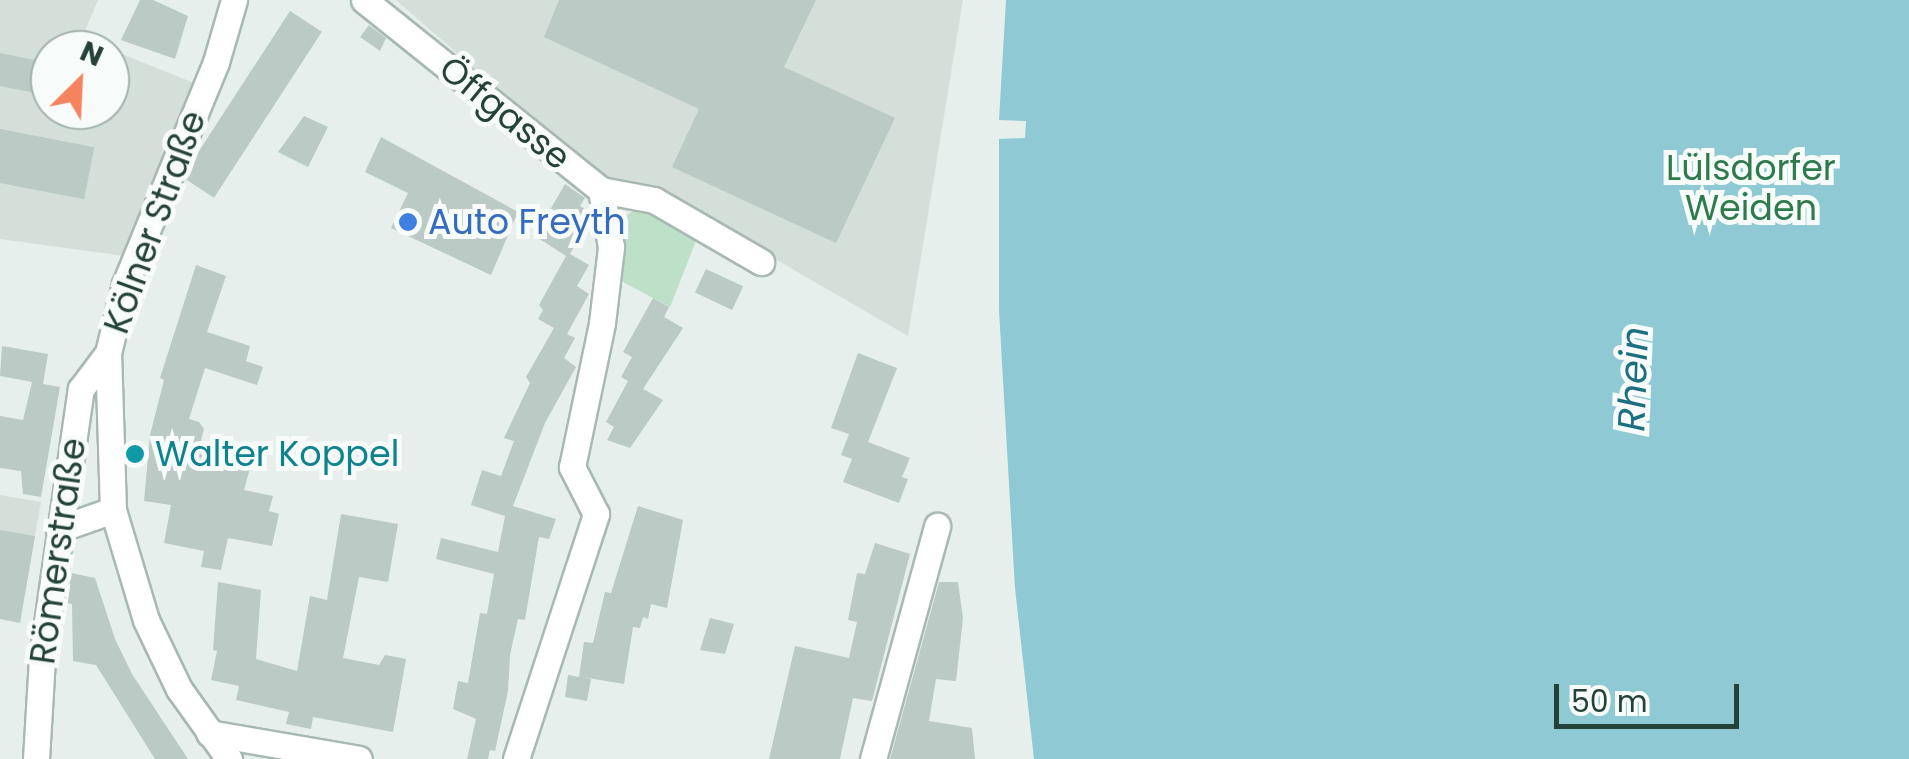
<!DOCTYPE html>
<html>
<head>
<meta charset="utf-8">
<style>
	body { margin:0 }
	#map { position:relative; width:1909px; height:759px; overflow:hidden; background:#e6efeb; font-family:Poppins,sans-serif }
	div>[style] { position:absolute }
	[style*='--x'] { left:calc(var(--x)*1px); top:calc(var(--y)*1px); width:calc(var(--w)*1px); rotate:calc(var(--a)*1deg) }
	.built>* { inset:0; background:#d4dfda }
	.green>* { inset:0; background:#bfe0c8 }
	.water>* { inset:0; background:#8ec9d4 }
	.building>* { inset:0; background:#bbcac4; transform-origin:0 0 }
	.roads { filter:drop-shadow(2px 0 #a8b8b2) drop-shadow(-2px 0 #a8b8b2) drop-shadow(0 2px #a8b8b2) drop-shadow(0 -2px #a8b8b2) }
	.minor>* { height:25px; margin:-12.5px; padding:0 12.5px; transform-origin:12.5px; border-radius:12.5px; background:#fff }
	.dots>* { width:28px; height:28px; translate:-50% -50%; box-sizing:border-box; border:5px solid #f7fbf9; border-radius:50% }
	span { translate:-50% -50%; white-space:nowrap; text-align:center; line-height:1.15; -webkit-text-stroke:10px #f7fbf9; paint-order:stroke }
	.street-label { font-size:35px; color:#24423a }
	.park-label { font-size:35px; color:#2d7a4b }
	.shop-label { font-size:35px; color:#366cbe }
	.left { translate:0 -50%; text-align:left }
	.culture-label { font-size:35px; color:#0d838f }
	.water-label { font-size:38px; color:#1c6f80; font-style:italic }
	.north { position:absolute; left:30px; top:30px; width:100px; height:100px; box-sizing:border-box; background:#f7fbf9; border:2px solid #a3b1ad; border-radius:50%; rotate:24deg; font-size:28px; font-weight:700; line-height:40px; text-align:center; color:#24423a }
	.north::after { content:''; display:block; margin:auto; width:35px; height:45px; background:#f4845f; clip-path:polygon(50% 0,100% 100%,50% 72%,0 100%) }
	.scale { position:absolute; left:1554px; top:684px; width:185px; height:45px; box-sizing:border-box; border:5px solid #24423a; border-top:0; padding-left:12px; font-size:30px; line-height:35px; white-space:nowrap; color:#24423a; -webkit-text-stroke:8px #f7fbf9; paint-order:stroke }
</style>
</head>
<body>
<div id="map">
	<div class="built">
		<div style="clip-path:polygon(evenodd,0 0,98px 0,82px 38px,204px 87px,132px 257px,0 239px,0 0,50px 50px,110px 50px,110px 110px,50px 110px,50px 50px)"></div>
		<div style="clip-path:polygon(396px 0,963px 0,908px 336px,668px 197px,596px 175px)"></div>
		<div style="clip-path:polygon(0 495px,41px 502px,25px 593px,0 589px)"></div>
	</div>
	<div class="green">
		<div style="clip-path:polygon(638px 207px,696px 241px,670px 307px,623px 282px,623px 218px)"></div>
	</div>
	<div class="water">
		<div style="clip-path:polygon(1006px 0,1909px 0,1909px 759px,1034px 759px,1015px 588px,999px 310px,999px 139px,1025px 138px,1026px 121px,999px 120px)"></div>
	</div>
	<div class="building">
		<div style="clip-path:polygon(140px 0,153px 0,188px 16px,175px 59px,121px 40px)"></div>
		<div style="clip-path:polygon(559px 0,816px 0,784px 67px,895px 118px,836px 243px,672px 167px,699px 109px,544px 37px)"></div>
		<div style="left:290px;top:11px;width:38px;height:198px;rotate:33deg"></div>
		<div style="clip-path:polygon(369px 25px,386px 38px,380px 51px,360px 37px)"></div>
		<div style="clip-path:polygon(0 53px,50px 63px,50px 96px,0 86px)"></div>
		<div style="clip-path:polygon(304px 116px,328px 127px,308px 167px,278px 152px)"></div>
		<div style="left:0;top:129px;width:96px;height:53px;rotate:11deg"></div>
		<div style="clip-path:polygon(381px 137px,518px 212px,491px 275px,391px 228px,408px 193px,365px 172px)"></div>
		<div style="clip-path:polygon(565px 184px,585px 198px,580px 206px,588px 211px,590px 220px,570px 254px,589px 265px,577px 286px,589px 294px,567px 334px,575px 338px,564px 358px,576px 367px,545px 423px,513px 506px,556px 519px,549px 539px,539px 537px,525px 620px,518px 619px,510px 655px,508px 691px,495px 751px,490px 750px,488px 759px,467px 759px,476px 719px,453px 709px,458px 681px,468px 683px,480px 613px,487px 614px,494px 574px,436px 559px,441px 538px,498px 552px,505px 516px,471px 505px,482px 470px,501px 476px,514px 441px,504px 438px,530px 383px,526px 377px,554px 328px,538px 319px,543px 310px,539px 305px,566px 256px,535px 236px)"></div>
		<div style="clip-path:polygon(196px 265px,226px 276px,207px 332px,250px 346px,246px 361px,263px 367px,257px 385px,205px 368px,189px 419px,199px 422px,204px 429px,200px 444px,253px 457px,244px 490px,273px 496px,269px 511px,279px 514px,272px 546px,228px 538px,221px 570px,201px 567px,204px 551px,164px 543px,171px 505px,144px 501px,150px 435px,164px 380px,160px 378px)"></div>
		<div style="left:706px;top:269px;width:41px;height:26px;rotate:25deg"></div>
		<div style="clip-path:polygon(653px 298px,669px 307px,664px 317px,683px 328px,643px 389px,663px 400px,630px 448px,607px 440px,614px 427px,606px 422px,628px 381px,621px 377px,632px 357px,623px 352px)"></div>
		<div style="clip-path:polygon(2px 346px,48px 354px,43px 384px,60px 387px,41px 497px,23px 494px,21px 471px,0 468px,0 416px,23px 420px,32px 382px,0 376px)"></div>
		<div style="clip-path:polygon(858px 353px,897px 368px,868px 442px,910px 458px,902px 477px,908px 479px,899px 503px,843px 482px,852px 459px,841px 455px,849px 434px,831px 428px)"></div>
		<div style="clip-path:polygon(638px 506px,683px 520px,667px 608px,651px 604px,648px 619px,643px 617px,640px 628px,633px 627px,624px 684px,582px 677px,591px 679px,587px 701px,565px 697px,568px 675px,579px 677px,584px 642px,593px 643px,605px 592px,611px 593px)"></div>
		<div style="clip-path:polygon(341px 514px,398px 524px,388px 582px,359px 577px,343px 658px,379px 665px,385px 655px,406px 659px,393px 732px,313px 717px,311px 729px,286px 724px,289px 712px,236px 700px,239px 686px,211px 680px,217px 651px,213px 650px,218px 582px,261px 590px,256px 659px,297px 671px,310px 596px,327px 600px)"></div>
		<div style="clip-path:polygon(0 530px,35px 536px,20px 623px,0 619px)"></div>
		<div style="clip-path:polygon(875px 543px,910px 554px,872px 701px,853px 698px,840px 759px,769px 759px,795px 646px,849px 658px,857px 622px,848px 620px,857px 573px,865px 574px)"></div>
		<div style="clip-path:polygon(71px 573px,95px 578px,115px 639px,132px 674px,188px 759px,155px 759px,96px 665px,73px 661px,72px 604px,67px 603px)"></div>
		<div style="clip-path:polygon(939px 582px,958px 582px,963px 618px,956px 681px,936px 679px,929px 721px,972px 728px,975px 759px,890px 759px)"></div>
		<div style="clip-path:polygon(710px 618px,734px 624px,725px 654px,700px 650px)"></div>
	</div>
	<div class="roads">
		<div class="minor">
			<div style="--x:364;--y:0;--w:304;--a:38.7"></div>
			<div style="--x:601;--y:190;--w:54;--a:10.7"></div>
			<div style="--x:654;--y:200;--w:124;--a:30.1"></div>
			<div style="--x:59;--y:529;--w:57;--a:-19.4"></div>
			<div style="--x:209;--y:733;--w:152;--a:9.8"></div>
			<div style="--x:36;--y:759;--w:101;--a:-86.6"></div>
			<div style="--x:42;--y:658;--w:272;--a:-81.8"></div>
			<div style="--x:81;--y:389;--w:45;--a:-53.1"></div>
			<div style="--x:229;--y:759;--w:86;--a:-125.5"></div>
			<div style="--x:179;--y:689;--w:76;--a:-115.6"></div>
			<div style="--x:146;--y:620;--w:115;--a:-106.7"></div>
			<div style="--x:113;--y:510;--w:157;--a:-91.8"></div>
			<div style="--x:108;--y:353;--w:71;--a:-76.2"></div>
			<div style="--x:125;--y:284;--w:240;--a:-67.7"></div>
			<div style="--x:216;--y:62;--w:65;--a:-73.8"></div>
			<div style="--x:516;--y:759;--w:258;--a:-71.9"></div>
			<div style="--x:596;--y:514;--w:53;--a:-117.1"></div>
			<div style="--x:572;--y:467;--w:147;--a:-78.2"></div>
			<div style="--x:602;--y:323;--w:77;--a:-83.2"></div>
			<div style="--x:611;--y:247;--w:58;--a:-100"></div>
			<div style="--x:873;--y:759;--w:242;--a:-74.6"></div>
		</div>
	</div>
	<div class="dots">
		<div style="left:408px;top:222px;background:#3f7fe0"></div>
		<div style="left:135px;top:454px;background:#0f9aa8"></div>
	</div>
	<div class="street-label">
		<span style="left:505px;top:113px;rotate:39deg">Öffgasse</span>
		<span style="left:155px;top:222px;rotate:-70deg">Kölner Straße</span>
		<span style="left:58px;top:551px;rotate:-82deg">Römerstraße</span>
	</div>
	<div class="park-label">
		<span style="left:1751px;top:188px">Lülsdorfer<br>Weiden</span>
	</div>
	<div class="shop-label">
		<span class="left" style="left:428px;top:222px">Auto Freyth</span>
	</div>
	<div class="culture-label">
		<span class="left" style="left:155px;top:454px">Walter Koppel</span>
	</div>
	<div class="water-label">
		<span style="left:1633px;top:379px;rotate:-88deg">Rhein</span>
	</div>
	<div class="north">N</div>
	<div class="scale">50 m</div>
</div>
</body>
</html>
